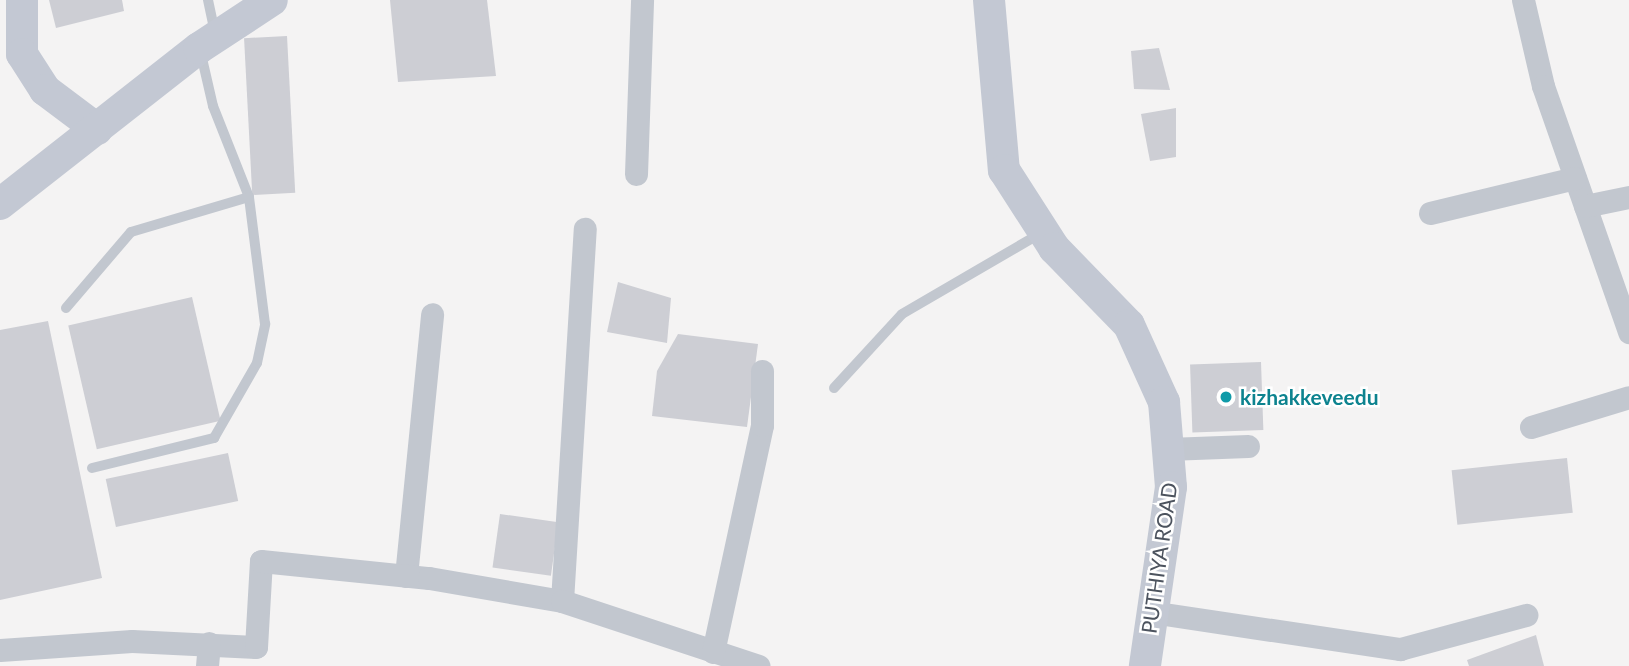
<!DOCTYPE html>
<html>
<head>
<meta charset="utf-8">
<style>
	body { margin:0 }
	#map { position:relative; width:1629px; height:666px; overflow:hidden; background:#f4f3f3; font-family:Lato,sans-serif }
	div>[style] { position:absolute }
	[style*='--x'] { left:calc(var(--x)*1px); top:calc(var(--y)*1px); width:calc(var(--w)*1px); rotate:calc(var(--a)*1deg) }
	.building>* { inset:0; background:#cdced4; transform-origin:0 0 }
	.lane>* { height:10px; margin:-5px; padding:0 5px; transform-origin:5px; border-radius:5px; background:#c2c7cf }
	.street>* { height:23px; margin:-11.5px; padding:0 11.5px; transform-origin:11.5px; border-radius:11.5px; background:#c2c7cf }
	.secondary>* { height:32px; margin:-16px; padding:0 16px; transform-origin:16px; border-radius:16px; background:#c3c8d3 }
	.dots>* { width:19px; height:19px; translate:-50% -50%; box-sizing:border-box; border:4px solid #fff; border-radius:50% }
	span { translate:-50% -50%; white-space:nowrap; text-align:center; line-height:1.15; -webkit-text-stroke:5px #fff; paint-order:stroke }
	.culture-label { font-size:21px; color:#0d838f; font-weight:700 }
	.left { translate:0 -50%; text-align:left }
	.street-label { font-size:21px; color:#4c535e }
</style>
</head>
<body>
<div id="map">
	<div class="building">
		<div style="clip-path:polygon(49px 0,122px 0,124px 11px,56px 28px)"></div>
		<div style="clip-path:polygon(390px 0,487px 0,496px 76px,398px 82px)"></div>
		<div style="left:287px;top:36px;width:157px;height:43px;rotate:87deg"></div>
		<div style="clip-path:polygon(1159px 48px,1170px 90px,1134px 89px,1131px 51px)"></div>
		<div style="clip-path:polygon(1176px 108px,1176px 157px,1150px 161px,1141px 114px)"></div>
		<div style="clip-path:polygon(618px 282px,671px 298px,667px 343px,607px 332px)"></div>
		<div style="left:192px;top:297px;width:127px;height:127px;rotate:77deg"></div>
		<div style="clip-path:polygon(48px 321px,102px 578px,0 600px,0 330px)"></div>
		<div style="clip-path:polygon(678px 334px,758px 344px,747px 427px,652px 416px,657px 371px)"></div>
		<div style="left:1261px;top:362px;width:68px;height:71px;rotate:88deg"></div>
		<div style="left:228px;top:453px;width:49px;height:125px;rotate:78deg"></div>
		<div style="left:1567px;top:458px;width:55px;height:116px;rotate:84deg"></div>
		<div style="left:500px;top:514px;width:59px;height:54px;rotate:8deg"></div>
		<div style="clip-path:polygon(1536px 635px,1544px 666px,1469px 666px,1467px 660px)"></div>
	</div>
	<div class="lane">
		<div style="--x:208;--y:0;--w:35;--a:78"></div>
		<div style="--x:66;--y:308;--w:100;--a:-49.5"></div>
		<div style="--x:131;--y:232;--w:123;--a:-16.5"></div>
		<div style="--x:249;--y:197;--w:98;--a:-111.6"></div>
		<div style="--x:213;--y:106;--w:53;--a:-103"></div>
		<div style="--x:834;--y:388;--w:100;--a:-47.4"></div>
		<div style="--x:902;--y:314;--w:161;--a:-30.2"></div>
		<div style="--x:92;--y:468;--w:126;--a:-13.8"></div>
		<div style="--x:214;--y:438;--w:86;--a:-60.2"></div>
		<div style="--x:257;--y:363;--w:40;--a:-78"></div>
		<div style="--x:265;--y:324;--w:128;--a:-97.2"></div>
	</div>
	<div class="street">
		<div style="--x:1523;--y:0;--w:88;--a:76.9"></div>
		<div style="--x:1543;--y:86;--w:261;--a:70.7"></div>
		<div style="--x:636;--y:174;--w:174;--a:-88"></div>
		<div style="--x:1585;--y:206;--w:45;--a:-11.6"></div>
		<div style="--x:1430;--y:213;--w:149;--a:-13.6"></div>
		<div style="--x:1531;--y:427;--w:102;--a:-17"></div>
		<div style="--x:1168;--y:449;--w:80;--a:-2.1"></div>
		<div style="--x:406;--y:576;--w:263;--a:-84.3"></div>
		<div style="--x:562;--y:601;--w:373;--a:-86.5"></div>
		<div style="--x:1151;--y:612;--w:252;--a:8.5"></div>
		<div style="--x:1400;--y:649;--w:131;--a:-15.1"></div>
		<div style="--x:0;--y:650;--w:132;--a:-3.9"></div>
		<div style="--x:132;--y:641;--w:124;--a:2.8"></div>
		<div style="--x:256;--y:647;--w:86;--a:-86.7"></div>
		<div style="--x:261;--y:561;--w:169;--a:5.8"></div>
		<div style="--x:429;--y:578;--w:135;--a:9.8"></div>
		<div style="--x:562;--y:601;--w:207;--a:18.3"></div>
		<div style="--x:713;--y:652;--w:232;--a:-77.8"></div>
		<div style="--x:762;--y:425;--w:54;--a:-90"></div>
		<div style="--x:207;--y:666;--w:23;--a:-85"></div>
	</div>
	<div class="secondary">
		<div style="--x:22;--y:0;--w:54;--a:90"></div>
		<div style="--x:22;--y:54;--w:43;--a:57.4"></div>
		<div style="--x:45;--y:90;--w:65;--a:36.9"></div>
		<div style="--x:989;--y:0;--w:171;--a:85"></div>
		<div style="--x:1004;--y:170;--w:93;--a:57.3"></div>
		<div style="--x:1054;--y:248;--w:107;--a:45.8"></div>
		<div style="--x:1129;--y:325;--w:85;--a:65.6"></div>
		<div style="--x:1164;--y:402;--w:85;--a:85.3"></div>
		<div style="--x:1171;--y:487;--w:181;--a:98.3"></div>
		<div style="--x:0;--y:204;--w:253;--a:-38.1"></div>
		<div style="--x:199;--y:48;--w:87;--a:-33.3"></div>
	</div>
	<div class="dots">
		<div style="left:1226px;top:397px;background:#0f9aa8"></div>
	</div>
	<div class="culture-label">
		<span class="left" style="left:1240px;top:397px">kizhakkeveedu</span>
	</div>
	<div class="street-label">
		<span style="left:1159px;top:558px;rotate:-82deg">PUTHIYA ROAD</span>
	</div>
</div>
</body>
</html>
